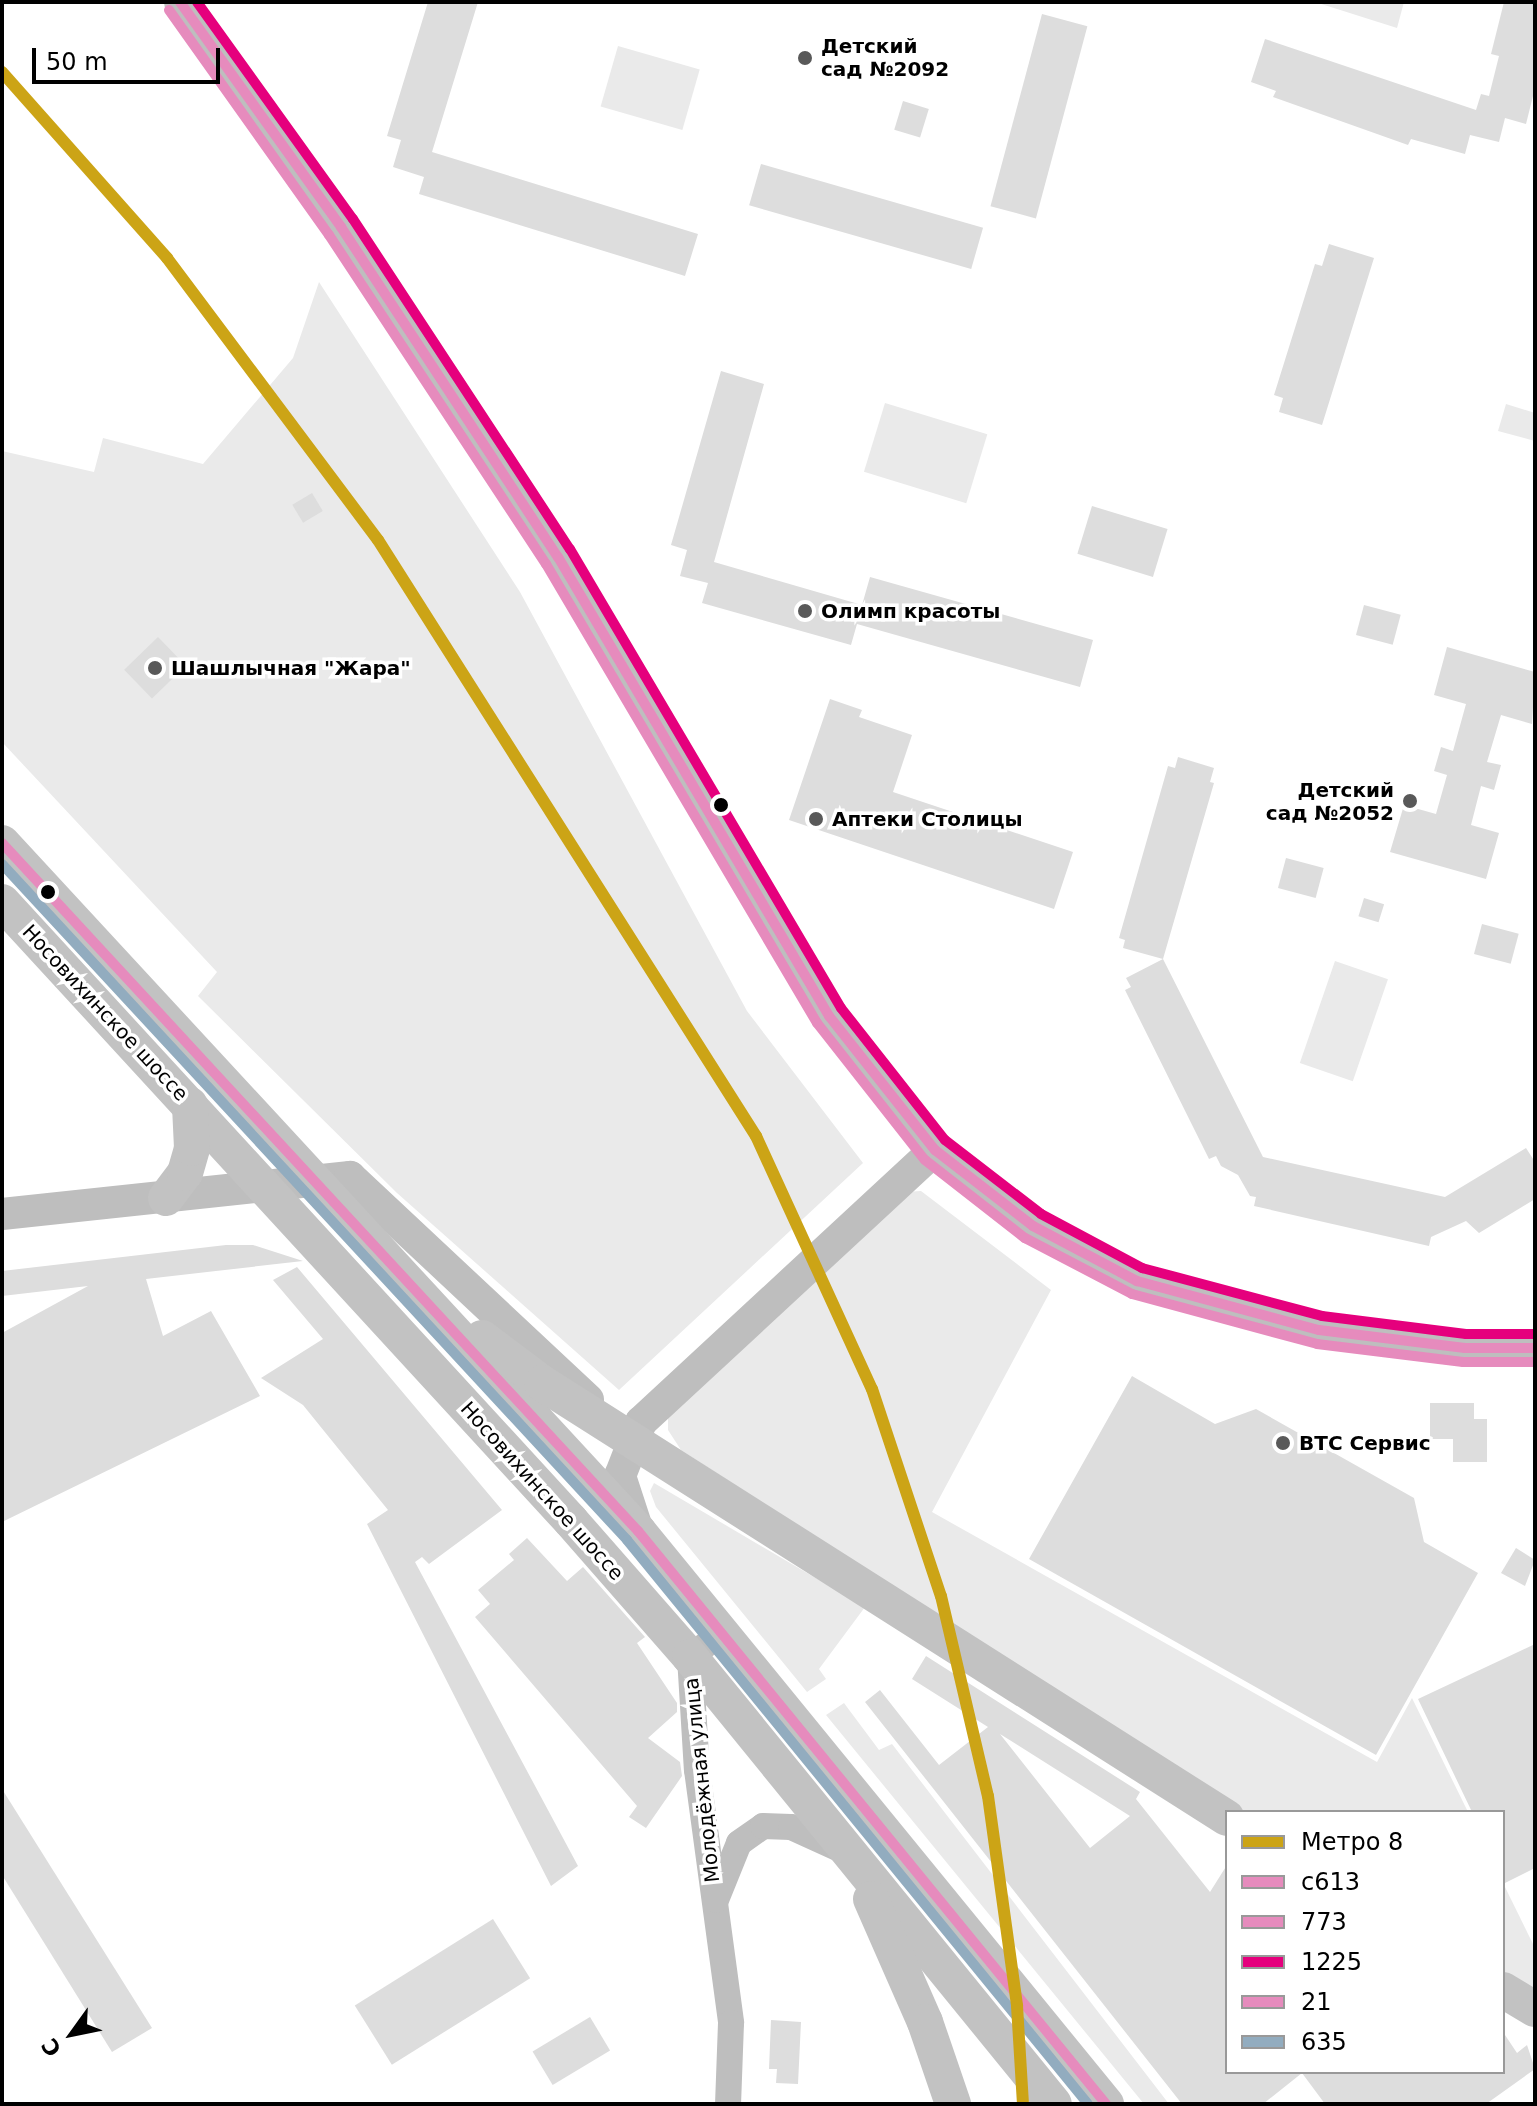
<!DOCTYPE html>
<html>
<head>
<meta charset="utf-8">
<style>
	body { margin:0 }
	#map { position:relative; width:1537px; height:2106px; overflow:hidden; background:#fff; font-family:"DejaVu Sans",sans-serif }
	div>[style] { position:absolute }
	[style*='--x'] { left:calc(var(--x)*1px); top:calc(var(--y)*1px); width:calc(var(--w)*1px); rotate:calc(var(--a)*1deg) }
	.green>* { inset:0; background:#eaeaea; transform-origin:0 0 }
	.building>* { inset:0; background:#ddd; transform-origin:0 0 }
	.minor>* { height:26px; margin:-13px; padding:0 13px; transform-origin:13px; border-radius:13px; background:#bebebe }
	.tertiary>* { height:32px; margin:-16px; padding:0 16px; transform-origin:16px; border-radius:16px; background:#bebebe }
	.secondary>* { height:36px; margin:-18px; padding:0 18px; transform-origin:18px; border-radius:18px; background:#c2c2c2 }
	.bus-1>* { height:10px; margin:-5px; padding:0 5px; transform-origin:5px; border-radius:5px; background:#e68bbd }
	.bus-2>* { height:10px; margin:-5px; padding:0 5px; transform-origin:5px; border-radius:5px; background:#e68bbd }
	.bus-3>* { height:10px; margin:-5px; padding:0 5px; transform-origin:5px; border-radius:5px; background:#e5007d }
	.bus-4>* { height:10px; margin:-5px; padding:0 5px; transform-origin:5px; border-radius:5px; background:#e68bbd }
	.bus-5>* { height:10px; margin:-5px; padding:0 5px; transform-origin:5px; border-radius:5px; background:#92acbf }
	.metro-1>* { height:12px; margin:-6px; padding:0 6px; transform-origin:6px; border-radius:6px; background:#cca416 }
	.dots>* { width:22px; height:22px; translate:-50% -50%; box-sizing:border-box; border:4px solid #fff; border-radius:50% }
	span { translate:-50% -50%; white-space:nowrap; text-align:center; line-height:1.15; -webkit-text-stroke:7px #fff; paint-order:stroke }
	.poi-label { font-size:20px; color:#000; font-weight:700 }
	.left { translate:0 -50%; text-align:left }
	.right { translate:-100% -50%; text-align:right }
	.street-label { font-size:20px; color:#000 }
	.frame { position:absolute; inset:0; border:4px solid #000; pointer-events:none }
	.legend { position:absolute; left:1225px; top:1810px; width:280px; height:264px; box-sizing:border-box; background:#fff; border:2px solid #999; margin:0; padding:10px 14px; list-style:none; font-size:24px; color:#000 }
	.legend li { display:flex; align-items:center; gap:16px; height:40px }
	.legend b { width:40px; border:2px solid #999 }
	.north { position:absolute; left:32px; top:1994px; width:80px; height:80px; -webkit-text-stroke:6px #fff; paint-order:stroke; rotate:237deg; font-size:22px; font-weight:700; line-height:32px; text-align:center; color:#000 }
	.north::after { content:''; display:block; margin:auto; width:28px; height:36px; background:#000; clip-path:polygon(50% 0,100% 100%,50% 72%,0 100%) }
	.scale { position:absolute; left:32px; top:48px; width:188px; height:36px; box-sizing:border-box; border:4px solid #000; border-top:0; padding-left:10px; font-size:24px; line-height:28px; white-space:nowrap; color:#000; -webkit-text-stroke:6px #fff; paint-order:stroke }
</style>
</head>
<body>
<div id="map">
	<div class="green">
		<div style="clip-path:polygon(1315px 2px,1404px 2px,1397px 28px)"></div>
		<div style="left:618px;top:46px;width:85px;height:63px;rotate:16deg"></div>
		<div style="clip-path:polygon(319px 282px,520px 592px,747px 1011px,863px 1163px,619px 1390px,397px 1193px,198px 996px,217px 972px,2px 742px,2px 451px,94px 472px,103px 438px,203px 464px,293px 358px)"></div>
		<div style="left:885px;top:403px;width:107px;height:72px;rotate:17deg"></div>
		<div style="clip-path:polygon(1506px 404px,1535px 413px,1535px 441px,1498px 431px)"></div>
		<div style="left:1335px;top:961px;width:56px;height:108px;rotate:19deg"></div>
		<div style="clip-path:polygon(921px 1191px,1051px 1290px,932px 1512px,1377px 1762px,1412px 1698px,1468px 1812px,1241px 1812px,681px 1450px,668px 1430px,668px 1416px,904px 1192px)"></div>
		<div style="clip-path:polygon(654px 1483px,865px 1607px,819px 1669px,826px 1679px,807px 1692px,656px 1507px,650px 1491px)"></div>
		<div style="clip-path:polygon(844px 1703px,879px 1750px,892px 1744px,1169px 2104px,1144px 2104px,826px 1715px)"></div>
		<div style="clip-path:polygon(1503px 1883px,1535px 1948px,1535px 1994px,1503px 1975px)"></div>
	</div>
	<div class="building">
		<div style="clip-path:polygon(428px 2px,478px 2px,432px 152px,698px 234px,685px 276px,419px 194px,424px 177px,393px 167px,401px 140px,387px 136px)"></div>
		<div style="clip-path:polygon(1504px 2px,1535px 2px,1535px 88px,1526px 124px,1505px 118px,1499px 142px,1470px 135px,1465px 154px,1411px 139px,1408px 145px,1273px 97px,1276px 91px,1251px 82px,1265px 39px,1476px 110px,1481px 94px,1489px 96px,1499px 56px,1491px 54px)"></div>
		<div style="left:1042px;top:14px;width:47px;height:199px;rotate:15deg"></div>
		<div style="left:903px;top:101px;width:27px;height:30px;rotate:17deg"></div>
		<div style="left:761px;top:164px;width:231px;height:43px;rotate:16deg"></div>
		<div style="clip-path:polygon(1329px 244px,1374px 258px,1322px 425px,1279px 412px,1283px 398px,1274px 395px,1315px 264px,1322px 266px)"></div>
		<div style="clip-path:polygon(721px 371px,764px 384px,714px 562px,862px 605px,870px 577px,1093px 640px,1080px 687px,857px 624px,851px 645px,702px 603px,708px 583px,680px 576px,687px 550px,671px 545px)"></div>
		<div style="left:312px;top:493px;width:21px;height:23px;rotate:59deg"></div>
		<div style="left:1092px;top:506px;width:79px;height:50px;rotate:17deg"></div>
		<div style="left:1364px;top:605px;width:38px;height:31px;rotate:15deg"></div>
		<div style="left:158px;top:637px;width:40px;height:47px;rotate:46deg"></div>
		<div style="clip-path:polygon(1447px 647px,1535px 672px,1532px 724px,1501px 715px,1487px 762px,1501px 765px,1494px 790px,1481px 786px,1471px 825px,1499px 833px,1486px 879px,1390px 852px,1404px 805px,1436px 814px,1447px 775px,1434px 771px,1441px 747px,1453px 751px,1466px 704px,1434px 695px)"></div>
		<div style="clip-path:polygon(830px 699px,862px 710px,859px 717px,912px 735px,893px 792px,1073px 852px,1054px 909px,789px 820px)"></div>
		<div style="clip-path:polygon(1178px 757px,1214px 768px,1210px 782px,1214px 783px,1163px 959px,1263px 1157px,1445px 1197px,1526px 1148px,1535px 1162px,1535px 1199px,1479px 1233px,1466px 1221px,1431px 1237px,1429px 1246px,1254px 1206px,1256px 1197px,1250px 1196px,1238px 1175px,1221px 1166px,1216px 1156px,1209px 1159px,1125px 990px,1131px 987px,1126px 978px,1163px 959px,1123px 948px,1125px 940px,1119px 938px,1168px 766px,1175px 768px)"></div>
		<div style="left:1286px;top:858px;width:39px;height:31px;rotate:15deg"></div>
		<div style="left:1364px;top:898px;width:21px;height:19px;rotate:17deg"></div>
		<div style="left:1482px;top:924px;width:38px;height:31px;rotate:15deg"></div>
		<div style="clip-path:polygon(226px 1245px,253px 1245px,303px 1261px,146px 1279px,163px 1336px,211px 1311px,260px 1396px,2px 1522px,2px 1333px,88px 1286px,2px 1296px,2px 1271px)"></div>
		<div style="clip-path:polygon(297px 1267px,502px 1510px,429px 1564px,422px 1557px,415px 1562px,578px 1866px,551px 1886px,367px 1524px,388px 1510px,303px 1405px,261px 1378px,323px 1339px,273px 1280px)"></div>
		<div style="clip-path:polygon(1132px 1376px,1215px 1424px,1256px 1409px,1414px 1498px,1424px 1542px,1478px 1573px,1376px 1755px,1029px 1559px)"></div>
		<div style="clip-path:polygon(1430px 1403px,1474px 1403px,1474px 1419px,1487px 1419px,1487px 1462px,1453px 1462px,1453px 1439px,1430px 1439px)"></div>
		<div style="clip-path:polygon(527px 1538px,567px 1581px,583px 1567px,645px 1637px,637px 1643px,677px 1703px,677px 1712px,648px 1738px,680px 1762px,682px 1776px,646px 1828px,629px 1817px,637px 1806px,475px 1617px,490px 1604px,478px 1590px,514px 1560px,509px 1554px)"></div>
		<div style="clip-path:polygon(1516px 1548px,1535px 1560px,1525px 1586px,1501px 1573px)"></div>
		<div style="clip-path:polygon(1535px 1644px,1535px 1868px,1503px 1884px,1503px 1812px,1472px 1812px,1418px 1699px)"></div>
		<div style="clip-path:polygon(evenodd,926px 1656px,1140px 1792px,1136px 1799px,1210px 1892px,1227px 1865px,1227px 2072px,1503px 2072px,1503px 2032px,1517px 2053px,1527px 2045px,1535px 2069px,1486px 2104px,1325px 2104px,1302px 2073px,1263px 2104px,1182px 2104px,865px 1702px,880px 1690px,939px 1765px,988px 1727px,912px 1679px,926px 1656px,1000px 1734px,1130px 1816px,1090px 1848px,1000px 1734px)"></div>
		<div style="clip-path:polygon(2px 1789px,152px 2028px,112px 2052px,2px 1875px)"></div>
		<div style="left:493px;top:1919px;width:70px;height:163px;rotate:58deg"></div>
		<div style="left:590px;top:2017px;width:39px;height:67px;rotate:59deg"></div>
		<div style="clip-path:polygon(771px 2020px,801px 2022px,798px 2084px,776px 2083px,777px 2069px,769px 2069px)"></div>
	</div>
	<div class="minor">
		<div style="--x:721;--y:1633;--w:39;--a:142"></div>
		<div style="--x:690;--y:1657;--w:113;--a:86.5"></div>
		<div style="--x:697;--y:1770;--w:255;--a:82.3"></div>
		<div style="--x:731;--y:2023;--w:81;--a:92.1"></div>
		<div style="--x:716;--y:1900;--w:61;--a:-68"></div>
		<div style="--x:739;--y:1843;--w:29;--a:-35"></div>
		<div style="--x:763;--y:1826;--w:28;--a:2"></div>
		<div style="--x:791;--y:1827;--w:58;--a:24.4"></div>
	</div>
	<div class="tertiary">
		<div style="--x:180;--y:2;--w:277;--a:54.4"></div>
		<div style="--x:341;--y:227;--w:395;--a:56.7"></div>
		<div style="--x:558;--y:557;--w:533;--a:59.44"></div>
		<div style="--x:829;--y:1016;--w:171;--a:51.7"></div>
		<div style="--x:935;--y:1150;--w:124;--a:37.8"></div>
		<div style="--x:1033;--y:1226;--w:118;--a:27.9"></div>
		<div style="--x:1137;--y:1281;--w:188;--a:15.1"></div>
		<div style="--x:1319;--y:1330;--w:147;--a:7"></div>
		<div style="--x:1465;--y:1348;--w:70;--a:0"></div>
		<div style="--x:2;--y:1214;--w:350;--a:-6.1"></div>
		<div style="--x:350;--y:1177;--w:326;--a:43.1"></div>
		<div style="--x:637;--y:1528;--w:55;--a:-108.1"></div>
		<div style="--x:620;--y:1476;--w:58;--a:-68.7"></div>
		<div style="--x:641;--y:1422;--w:401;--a:-42.8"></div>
	</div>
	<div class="secondary">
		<div style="--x:2;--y:843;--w:937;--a:47.25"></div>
		<div style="--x:638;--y:1531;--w:740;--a:50.76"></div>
		<div style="--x:2;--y:902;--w:841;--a:47.41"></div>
		<div style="--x:571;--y:1521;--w:181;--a:48.8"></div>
		<div style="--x:690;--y:1657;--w:576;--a:50.84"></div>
		<div style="--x:166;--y:1198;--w:31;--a:-53"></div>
		<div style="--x:185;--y:1173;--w:26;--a:-74"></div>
		<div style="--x:192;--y:1148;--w:43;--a:-92.7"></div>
		<div style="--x:482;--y:1338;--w:75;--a:36.9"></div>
		<div style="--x:542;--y:1383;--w:811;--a:32.42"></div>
		<div style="--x:871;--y:1899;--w:134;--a:66.3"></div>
		<div style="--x:925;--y:2022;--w:87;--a:71.1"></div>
		<div style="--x:1503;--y:1990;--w:37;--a:31"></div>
	</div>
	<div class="bus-1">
		<div style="--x:180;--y:2;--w:277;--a:54.4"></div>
		<div style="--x:341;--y:227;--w:395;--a:56.7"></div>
		<div style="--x:558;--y:557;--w:533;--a:59.44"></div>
		<div style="--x:829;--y:1016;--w:171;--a:51.7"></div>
		<div style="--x:935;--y:1150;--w:124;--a:37.8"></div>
		<div style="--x:1033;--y:1226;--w:118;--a:27.9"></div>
		<div style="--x:1137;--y:1281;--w:188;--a:15.1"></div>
		<div style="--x:1319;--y:1330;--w:147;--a:7"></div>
		<div style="--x:1465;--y:1348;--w:70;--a:0"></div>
	</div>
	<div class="bus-2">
		<div style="--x:169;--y:10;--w:276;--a:54.6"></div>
		<div style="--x:329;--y:235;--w:394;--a:56.6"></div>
		<div style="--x:546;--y:564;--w:533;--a:59.44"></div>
		<div style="--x:817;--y:1023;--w:174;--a:51.8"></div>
		<div style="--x:925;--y:1160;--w:127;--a:38"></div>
		<div style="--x:1025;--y:1238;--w:121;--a:27.6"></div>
		<div style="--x:1132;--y:1294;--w:192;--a:15.1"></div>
		<div style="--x:1317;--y:1344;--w:147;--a:7"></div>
		<div style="--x:1463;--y:1362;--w:72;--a:0"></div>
	</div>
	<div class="bus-3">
		<div style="--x:197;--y:2;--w:267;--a:54.3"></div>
		<div style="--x:353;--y:219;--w:395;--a:56.7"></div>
		<div style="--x:570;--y:549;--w:533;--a:59.44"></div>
		<div style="--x:841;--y:1008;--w:168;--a:51.8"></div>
		<div style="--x:945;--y:1140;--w:121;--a:37.6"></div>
		<div style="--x:1041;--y:1214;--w:115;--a:28.1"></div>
		<div style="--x:1142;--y:1268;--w:186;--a:14.9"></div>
		<div style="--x:1322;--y:1316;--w:145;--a:7.1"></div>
		<div style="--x:1466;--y:1334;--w:69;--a:0"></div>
	</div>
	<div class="bus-4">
		<div style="--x:2;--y:843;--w:937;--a:47.25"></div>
		<div style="--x:638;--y:1531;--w:740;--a:50.76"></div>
	</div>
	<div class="bus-5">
		<div style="--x:2;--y:864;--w:921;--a:47.24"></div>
		<div style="--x:627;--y:1540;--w:728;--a:50.74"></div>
	</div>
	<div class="metro-1">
		<div style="--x:2;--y:72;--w:249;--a:48.4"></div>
		<div style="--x:167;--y:258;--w:352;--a:53.2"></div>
		<div style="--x:378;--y:540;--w:706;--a:57.62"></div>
		<div style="--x:756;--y:1136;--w:278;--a:65.4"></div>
		<div style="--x:872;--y:1389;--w:218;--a:71.6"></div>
		<div style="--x:941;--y:1596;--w:205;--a:76.8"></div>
		<div style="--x:988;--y:1796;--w:212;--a:82.1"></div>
		<div style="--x:1017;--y:2006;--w:98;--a:86.5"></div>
	</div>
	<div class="dots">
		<div style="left:805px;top:58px;background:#595959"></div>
		<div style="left:805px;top:611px;background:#595959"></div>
		<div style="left:155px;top:668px;background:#595959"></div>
		<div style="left:1410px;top:801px;background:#595959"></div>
		<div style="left:721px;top:805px;background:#000"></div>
		<div style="left:816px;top:819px;background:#595959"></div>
		<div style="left:48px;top:892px;background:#000"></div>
		<div style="left:1283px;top:1443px;background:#595959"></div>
	</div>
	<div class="poi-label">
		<span class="left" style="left:821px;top:58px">Детский<br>сад №2092</span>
		<span class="left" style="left:821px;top:611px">Олимп красоты</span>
		<span class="left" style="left:171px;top:668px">Шашлычная "Жара"</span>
		<span class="right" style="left:1394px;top:802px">Детский<br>сад №2052</span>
		<span class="left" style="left:832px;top:819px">Аптеки Столицы</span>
		<span class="left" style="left:1299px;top:1443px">ВТС Сервис</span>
	</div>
	<div class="street-label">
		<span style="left:105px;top:1013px;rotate:47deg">Носовихинское шоссе</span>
		<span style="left:542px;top:1491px;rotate:48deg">Носовихинское шоссе</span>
		<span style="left:702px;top:1780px;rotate:-96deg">Молодёжная улица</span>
	</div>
	<div class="frame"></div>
	<ul class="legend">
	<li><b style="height:10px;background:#cca416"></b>Метро 8</li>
	<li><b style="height:10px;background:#e68bbd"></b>с613</li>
	<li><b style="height:10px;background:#e68bbd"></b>773</li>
	<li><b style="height:10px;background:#e5007d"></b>1225</li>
	<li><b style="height:10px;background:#e68bbd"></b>21</li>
	<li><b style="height:10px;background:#92acbf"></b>635</li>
	</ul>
	<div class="north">С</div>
	<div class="scale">50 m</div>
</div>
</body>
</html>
